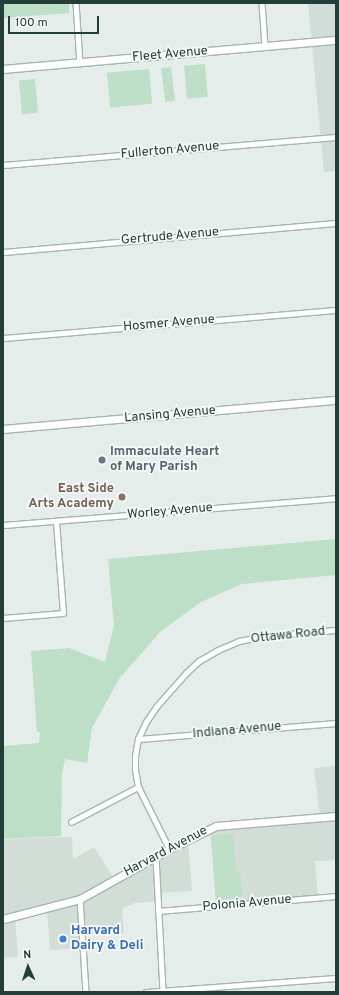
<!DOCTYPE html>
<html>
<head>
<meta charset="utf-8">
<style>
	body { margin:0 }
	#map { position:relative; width:339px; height:995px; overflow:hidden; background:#e4ede9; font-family:Overpass,sans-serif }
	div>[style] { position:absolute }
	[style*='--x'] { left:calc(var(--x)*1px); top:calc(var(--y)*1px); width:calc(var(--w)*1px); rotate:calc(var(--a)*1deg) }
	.built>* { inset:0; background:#d2ddd8 }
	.green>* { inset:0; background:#bddec7; transform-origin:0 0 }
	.roads { filter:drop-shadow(1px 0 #a6b5b0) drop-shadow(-1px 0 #a6b5b0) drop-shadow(0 1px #a6b5b0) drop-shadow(0 -1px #a6b5b0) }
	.street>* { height:4.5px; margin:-2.25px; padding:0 2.25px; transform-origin:2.25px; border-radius:2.25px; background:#fff }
	.secondary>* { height:7px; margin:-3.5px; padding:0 3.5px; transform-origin:3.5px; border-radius:3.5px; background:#fff }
	.dots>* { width:11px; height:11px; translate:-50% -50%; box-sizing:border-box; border:2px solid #f4f9f7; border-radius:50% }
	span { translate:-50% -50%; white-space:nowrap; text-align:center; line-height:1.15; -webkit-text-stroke:3.5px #f4f9f7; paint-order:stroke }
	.street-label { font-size:13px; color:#233e38 }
	.worship-label { font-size:13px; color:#5b616d; font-weight:700 }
	.left { translate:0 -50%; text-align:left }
	.education-label { font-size:13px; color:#785e54; font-weight:700 }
	.right { translate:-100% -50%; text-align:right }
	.shop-label { font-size:13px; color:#366cbe; font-weight:700 }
	.frame { position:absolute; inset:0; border:4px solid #233e38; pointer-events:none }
	.north { position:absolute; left:8px; top:947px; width:40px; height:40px; -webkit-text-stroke:3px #f4f9f7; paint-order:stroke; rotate:357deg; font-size:11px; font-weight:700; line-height:16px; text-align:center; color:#233e38 }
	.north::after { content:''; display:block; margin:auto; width:14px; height:18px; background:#233e38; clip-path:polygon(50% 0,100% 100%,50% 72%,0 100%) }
	.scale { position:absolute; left:8px; top:16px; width:91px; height:18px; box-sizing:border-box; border:2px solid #233e38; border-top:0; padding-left:5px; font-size:12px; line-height:14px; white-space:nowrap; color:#233e38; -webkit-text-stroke:3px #f4f9f7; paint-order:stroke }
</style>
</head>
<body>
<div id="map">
	<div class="built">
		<div style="clip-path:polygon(308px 3px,336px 3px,336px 171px,324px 172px)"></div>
		<div style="clip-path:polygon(336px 766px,336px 860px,315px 861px,318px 897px,216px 906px,210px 829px,320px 817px,314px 768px)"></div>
		<div style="clip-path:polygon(50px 837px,72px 837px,73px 859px,94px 847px,115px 880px,188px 839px,192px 891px,158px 893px,158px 901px,135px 903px,122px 908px,124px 933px,83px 935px,84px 948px,50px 950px,47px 908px,15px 916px,18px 957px,3px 958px,3px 840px)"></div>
	</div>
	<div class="green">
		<div style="clip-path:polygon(3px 3px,69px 3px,69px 13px,4px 18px)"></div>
		<div style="left:205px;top:64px;width:33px;height:21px;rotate:85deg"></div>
		<div style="left:171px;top:67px;width:34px;height:10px;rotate:83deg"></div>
		<div style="left:149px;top:69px;width:35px;height:42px;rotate:85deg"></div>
		<div style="left:35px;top:79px;width:34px;height:16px;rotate:85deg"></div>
		<div style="clip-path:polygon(336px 539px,336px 575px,242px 584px,201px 602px,160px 632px,119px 679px,92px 728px,87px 763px,65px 759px,62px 774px,61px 836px,3px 839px,3px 746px,39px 743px,40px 732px,37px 732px,31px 651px,69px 648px,105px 662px,114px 625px,108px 559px)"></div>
		<div style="clip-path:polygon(233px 834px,236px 872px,240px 872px,242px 897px,216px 899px,211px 836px)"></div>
	</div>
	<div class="roads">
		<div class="street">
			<div style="--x:76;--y:3;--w:60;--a:86.2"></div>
			<div style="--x:262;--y:3;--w:43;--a:86"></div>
			<div style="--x:3;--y:165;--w:334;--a:-4.8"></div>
			<div style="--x:3;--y:252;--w:334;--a:-5"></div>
			<div style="--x:3;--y:338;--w:334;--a:-4.8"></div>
			<div style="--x:3;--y:525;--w:334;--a:-4.6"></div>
			<div style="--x:3;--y:618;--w:60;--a:-4.8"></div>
			<div style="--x:63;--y:613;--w:92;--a:-94.4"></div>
			<div style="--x:138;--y:739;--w:199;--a:-4.6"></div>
			<div style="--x:71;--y:822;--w:76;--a:-27.6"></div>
			<div style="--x:169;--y:849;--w:69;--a:-116.6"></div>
			<div style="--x:138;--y:787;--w:17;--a:-100"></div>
			<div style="--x:135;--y:770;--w:14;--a:-90"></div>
			<div style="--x:135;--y:756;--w:17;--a:-80"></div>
			<div style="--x:138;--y:739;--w:19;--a:-65"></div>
			<div style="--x:146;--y:722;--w:18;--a:-56"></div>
			<div style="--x:156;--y:707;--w:45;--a:-48.6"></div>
			<div style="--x:186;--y:673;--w:18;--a:-43"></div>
			<div style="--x:199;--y:661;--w:22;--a:-30"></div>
			<div style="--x:218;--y:650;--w:23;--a:-23"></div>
			<div style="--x:239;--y:641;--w:25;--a:-11"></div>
			<div style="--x:264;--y:636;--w:72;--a:-4.8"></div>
			<div style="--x:156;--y:857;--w:133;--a:87"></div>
			<div style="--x:80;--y:899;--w:93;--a:86.3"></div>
			<div style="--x:158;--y:911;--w:179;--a:-4.8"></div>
			<div style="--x:146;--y:992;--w:191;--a:-4.2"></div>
		</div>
		<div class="secondary">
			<div style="--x:3;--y:69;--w:334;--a:-5"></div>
			<div style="--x:3;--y:429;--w:334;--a:-5"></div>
			<div style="--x:3;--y:919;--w:80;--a:-14.6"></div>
			<div style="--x:80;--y:899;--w:102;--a:-29.3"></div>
			<div style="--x:169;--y:849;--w:52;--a:-26.1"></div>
			<div style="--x:216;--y:826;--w:120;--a:-4.8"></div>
		</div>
	</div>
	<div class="dots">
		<div style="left:102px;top:460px;background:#6b7280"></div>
		<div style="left:122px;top:497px;background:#8d6e63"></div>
		<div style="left:63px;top:939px;background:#3f7fe0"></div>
	</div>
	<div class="street-label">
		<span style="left:170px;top:55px;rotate:-5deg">Fleet Avenue</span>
		<span style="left:170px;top:151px;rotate:-5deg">Fullerton Avenue</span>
		<span style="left:170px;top:237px;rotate:-5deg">Gertrude Avenue</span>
		<span style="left:169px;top:324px;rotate:-5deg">Hosmer Avenue</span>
		<span style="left:170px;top:415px;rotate:-5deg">Lansing Avenue</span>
		<span style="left:170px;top:512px;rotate:-5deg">Worley Avenue</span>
		<span style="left:288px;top:636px;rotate:-6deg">Ottawa Road</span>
		<span style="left:237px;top:731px;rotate:-5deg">Indiana Avenue</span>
		<span style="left:166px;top:852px;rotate:-28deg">Harvard Avenue</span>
		<span style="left:247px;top:904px;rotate:-5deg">Polonia Avenue</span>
	</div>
	<div class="worship-label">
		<span class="left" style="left:110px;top:460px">Immaculate Heart<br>of Mary Parish</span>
	</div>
	<div class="education-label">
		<span class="right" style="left:114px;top:497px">East Side<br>Arts Academy</span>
	</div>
	<div class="shop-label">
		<span class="left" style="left:71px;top:939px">Harvard<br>Dairy &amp; Deli</span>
	</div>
	<div class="frame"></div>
	<div class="north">N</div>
	<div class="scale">100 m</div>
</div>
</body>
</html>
